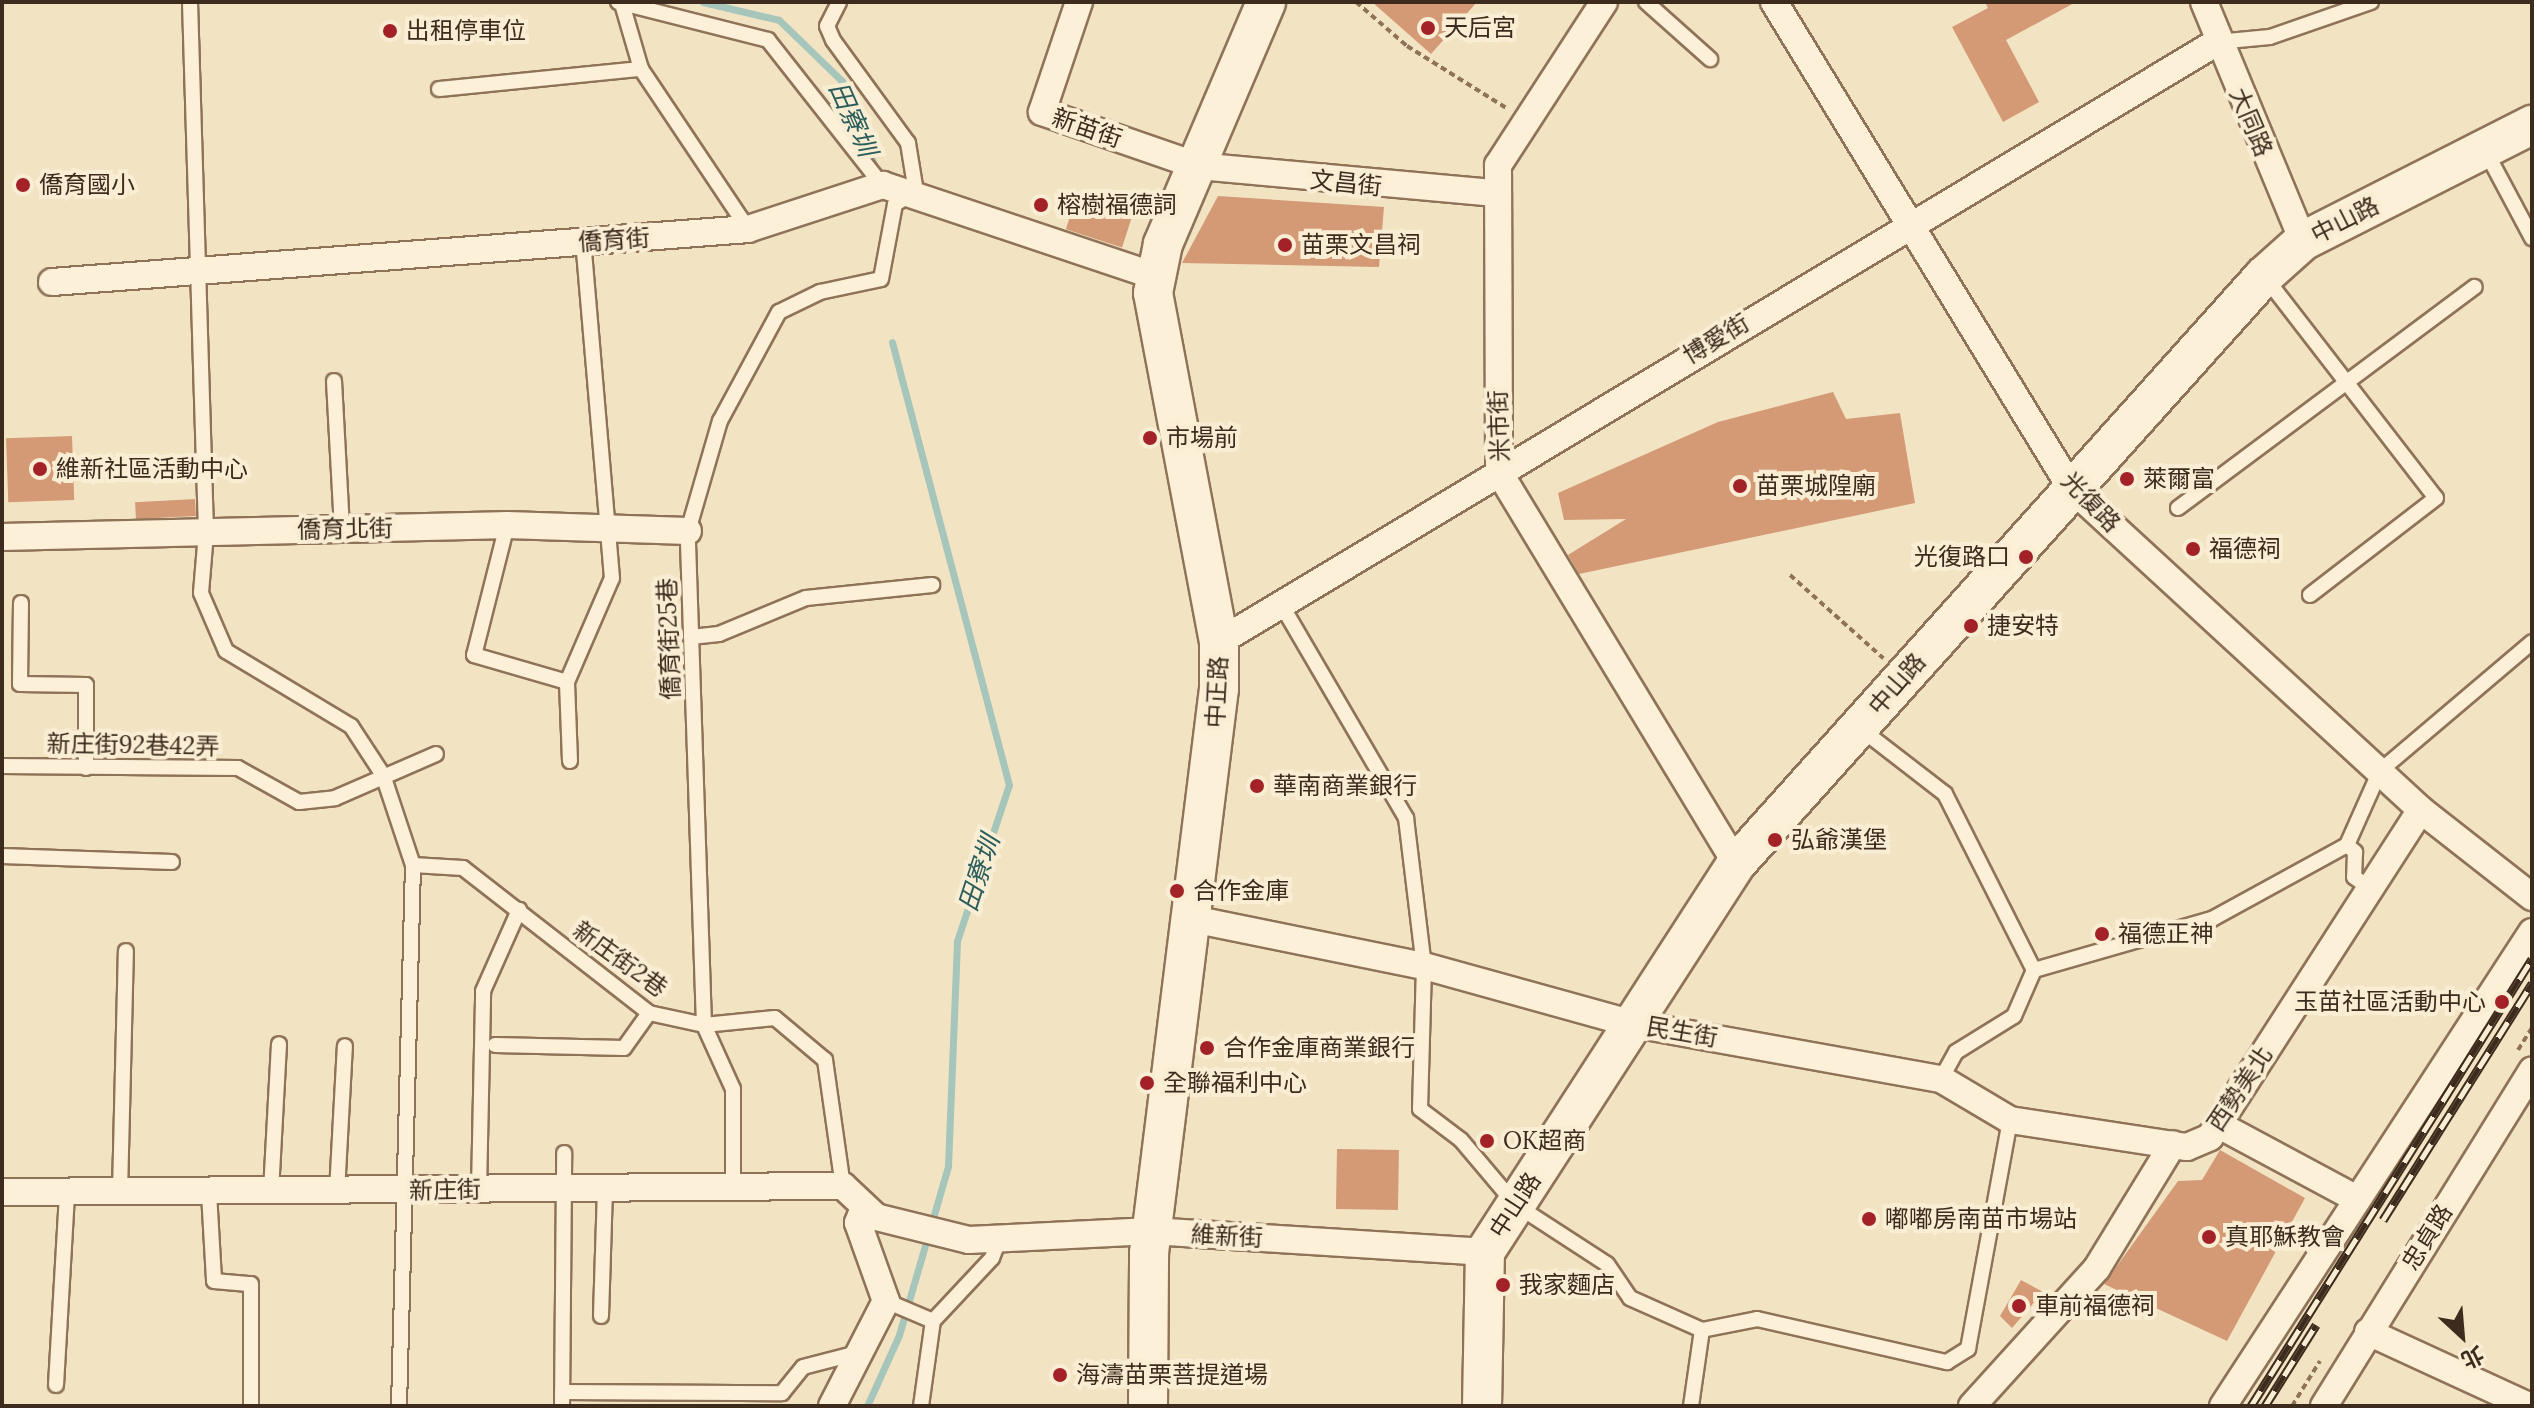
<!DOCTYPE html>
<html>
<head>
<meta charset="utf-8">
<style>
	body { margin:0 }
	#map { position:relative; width:2534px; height:1408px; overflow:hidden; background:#f2e3c3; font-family:Lora,"Noto Sans TC",serif }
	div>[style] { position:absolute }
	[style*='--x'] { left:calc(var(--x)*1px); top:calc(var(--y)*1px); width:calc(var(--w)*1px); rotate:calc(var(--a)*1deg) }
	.stream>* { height:7px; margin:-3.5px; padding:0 3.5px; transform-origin:3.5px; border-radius:3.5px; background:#a6c5bb }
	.building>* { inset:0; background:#d49a76; transform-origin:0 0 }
	.path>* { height:4px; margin-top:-2px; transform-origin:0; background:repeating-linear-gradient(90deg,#8f7358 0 6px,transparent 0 10px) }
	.roads { filter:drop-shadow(2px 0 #8f7358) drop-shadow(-2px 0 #8f7358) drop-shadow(0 2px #8f7358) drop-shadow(0 -2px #8f7358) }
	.lane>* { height:14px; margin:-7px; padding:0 7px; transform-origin:7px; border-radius:7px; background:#fcf0d8 }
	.street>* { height:26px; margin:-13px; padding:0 13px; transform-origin:13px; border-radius:13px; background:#fcf0d8 }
	.secondary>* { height:38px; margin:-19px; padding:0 19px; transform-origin:19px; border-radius:19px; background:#fcf0d8 }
	.rail>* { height:9px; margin-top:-4.5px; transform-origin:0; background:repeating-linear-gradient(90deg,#f9edd4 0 18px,#3d2c1d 0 36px); box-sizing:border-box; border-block:2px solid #3d2c1d }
	.dots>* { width:22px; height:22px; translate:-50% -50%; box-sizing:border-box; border:4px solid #f9edd4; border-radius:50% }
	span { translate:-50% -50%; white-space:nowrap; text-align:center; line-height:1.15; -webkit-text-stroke:8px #f9edd4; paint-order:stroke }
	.poi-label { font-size:24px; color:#3d2c1d }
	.left { translate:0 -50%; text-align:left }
	.right { translate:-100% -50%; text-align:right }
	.street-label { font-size:24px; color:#3d2c1d }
	.water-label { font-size:26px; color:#2b5e5a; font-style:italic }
	.frame { position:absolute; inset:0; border:4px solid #3d2c1d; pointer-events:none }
	.north { position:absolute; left:2422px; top:1296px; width:80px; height:80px; -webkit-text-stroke:6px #f9edd4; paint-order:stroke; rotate:154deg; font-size:22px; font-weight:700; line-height:32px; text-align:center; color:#3d2c1d }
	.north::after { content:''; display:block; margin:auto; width:28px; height:36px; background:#3d2c1d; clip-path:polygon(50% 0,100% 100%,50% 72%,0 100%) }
</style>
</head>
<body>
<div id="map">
	<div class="stream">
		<div style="--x:703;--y:2;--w:78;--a:13.3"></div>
		<div style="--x:779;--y:20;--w:88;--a:44.1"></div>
		<div style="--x:842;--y:81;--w:95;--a:69.1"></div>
		<div style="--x:867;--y:1406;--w:78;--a:-65.7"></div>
		<div style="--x:899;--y:1335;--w:176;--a:-73.8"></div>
		<div style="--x:948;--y:1166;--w:225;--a:-87.7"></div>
		<div style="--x:957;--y:941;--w:164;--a:-71.6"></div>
		<div style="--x:1009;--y:785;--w:458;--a:-104.8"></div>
	</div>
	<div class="building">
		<div style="clip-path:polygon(1372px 2px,1477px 2px,1431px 54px)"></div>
		<div style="clip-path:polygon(1985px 2px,2076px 2px,2006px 40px,2039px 102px,2003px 122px,1952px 27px,1988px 8px)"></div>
		<div style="left:1077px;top:195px;width:59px;height:36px;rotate:18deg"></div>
		<div style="clip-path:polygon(1218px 196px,1384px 207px,1379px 267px,1182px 263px)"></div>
		<div style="clip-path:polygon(1833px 392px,1846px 419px,1900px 413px,1915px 503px,1579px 574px,1568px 555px,1626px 519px,1564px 520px,1558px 493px,1718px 422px)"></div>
		<div style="left:72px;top:436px;width:64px;height:66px;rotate:88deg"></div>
		<div style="left:195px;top:499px;width:17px;height:60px;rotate:87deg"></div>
		<div style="left:1337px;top:1149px;width:62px;height:60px;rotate:1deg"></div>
		<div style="clip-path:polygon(2220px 1150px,2305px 1198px,2227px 1341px,2104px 1284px,2178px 1181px,2202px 1180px)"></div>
		<div style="clip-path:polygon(2021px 1280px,2043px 1292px,2012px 1328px,2000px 1316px)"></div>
	</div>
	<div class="path">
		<div style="--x:1356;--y:2;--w:67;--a:40.8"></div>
		<div style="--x:1407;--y:46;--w:119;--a:32"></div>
		<div style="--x:1790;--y:575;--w:125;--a:41.7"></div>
		<div style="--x:2518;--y:1050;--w:26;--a:-58"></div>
		<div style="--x:2292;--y:1406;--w:53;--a:-58.1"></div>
	</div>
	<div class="roads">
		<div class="lane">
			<div style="--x:190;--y:2;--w:531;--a:88.27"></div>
			<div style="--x:206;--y:533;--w:60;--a:94.8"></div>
			<div style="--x:201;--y:593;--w:63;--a:66.7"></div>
			<div style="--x:226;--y:651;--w:146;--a:31"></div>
			<div style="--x:351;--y:726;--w:59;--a:56.9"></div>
			<div style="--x:383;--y:775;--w:95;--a:71.6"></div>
			<div style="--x:413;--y:865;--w:541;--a:91.48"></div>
			<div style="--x:618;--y:2;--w:155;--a:14.2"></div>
			<div style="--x:768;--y:40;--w:191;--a:51.8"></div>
			<div style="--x:1646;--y:2;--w:86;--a:41.7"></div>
			<div style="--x:623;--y:7;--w:65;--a:73.8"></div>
			<div style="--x:2217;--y:42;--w:53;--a:-5.4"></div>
			<div style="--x:2270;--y:37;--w:107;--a:-19.1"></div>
			<div style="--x:439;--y:89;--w:203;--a:-5.7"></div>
			<div style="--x:641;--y:69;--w:192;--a:56.2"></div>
			<div style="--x:2485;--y:150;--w:100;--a:61.9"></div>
			<div style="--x:2265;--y:277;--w:279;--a:52.3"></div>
			<div style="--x:2436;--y:498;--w:159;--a:142.4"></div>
			<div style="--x:334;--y:381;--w:149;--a:86.9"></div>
			<div style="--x:2178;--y:508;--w:370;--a:-36.7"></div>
			<div style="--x:507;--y:525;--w:134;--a:104.2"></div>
			<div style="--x:474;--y:655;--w:97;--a:16.2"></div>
			<div style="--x:21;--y:603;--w:81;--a:90.7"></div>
			<div style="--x:20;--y:684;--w:66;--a:0.9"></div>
			<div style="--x:86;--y:685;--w:83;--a:90"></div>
			<div style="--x:1281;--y:604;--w:248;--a:59.7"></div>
			<div style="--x:1406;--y:818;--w:149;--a:83.1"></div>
			<div style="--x:1424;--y:966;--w:143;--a:91.6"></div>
			<div style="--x:1420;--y:1109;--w:51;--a:37.1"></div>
			<div style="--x:1461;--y:1140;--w:85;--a:49.8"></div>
			<div style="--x:1516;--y:1205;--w:108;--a:33"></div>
			<div style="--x:1607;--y:1264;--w:41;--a:55.9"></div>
			<div style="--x:1630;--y:1298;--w:79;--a:24"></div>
			<div style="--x:691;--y:637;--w:28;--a:-6"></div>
			<div style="--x:719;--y:634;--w:94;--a:-22.5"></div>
			<div style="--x:806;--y:598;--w:127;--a:-5.9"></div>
			<div style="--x:1861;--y:729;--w:106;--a:37.7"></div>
			<div style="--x:1945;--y:794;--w:197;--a:63.2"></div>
			<div style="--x:570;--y:761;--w:79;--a:-92.2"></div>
			<div style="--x:567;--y:682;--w:113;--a:-66.6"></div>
			<div style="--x:612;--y:578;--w:337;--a:-94.9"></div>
			<div style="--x:2;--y:766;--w:236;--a:0.5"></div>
			<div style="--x:238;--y:768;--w:70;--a:29.1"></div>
			<div style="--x:299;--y:802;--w:36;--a:-6"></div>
			<div style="--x:335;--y:798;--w:110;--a:-23.5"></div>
			<div style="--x:2347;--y:845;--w:11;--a:41"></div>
			<div style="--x:2355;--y:852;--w:25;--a:92"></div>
			<div style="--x:2354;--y:877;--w:21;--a:35"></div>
			<div style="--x:2;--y:856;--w:170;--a:2"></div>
			<div style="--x:413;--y:865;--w:50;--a:3.4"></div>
			<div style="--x:463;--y:868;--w:236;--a:37.9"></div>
			<div style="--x:649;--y:1013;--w:56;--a:12.3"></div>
			<div style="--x:704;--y:1025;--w:71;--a:-5.6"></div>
			<div style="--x:775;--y:1018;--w:65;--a:40"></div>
			<div style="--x:825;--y:1060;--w:127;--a:81.9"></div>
			<div style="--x:2034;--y:970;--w:185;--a:-16"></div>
			<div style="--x:2212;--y:919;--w:154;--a:-28.7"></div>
			<div style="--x:2347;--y:845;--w:81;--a:-66"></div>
			<div style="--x:2380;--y:771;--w:199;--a:-40.3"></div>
			<div style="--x:495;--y:1045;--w:129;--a:1.3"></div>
			<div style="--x:624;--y:1048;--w:43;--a:-54.5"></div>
			<div style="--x:1941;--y:1079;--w:31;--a:-61"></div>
			<div style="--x:1956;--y:1052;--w:68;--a:-31.8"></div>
			<div style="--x:2014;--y:1016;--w:50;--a:-66.5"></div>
			<div style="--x:733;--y:1187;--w:98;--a:-90"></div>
			<div style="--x:733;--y:1089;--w:70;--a:-114.4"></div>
			<div style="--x:704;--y:1025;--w:494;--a:-91.9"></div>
			<div style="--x:688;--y:531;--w:115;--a:-73.8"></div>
			<div style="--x:720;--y:421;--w:124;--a:-61.6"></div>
			<div style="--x:779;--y:312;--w:46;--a:-26"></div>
			<div style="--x:820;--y:292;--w:62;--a:-12"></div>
			<div style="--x:881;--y:279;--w:76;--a:-79.4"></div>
			<div style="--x:895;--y:204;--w:24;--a:-30"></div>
			<div style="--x:916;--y:192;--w:50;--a:-99.3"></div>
			<div style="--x:908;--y:143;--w:127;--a:-126.1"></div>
			<div style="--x:833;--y:40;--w:15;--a:-113"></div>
			<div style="--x:827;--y:26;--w:27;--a:-63"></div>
			<div style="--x:479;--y:1190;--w:199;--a:-88.8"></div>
			<div style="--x:483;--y:991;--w:89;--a:-66"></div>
			<div style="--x:120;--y:1192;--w:241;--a:-88.6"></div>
			<div style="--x:271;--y:1192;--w:148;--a:-86.9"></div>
			<div style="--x:337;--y:1192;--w:146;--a:-86.9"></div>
			<div style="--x:209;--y:1193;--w:88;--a:86.7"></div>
			<div style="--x:214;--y:1281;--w:37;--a:5"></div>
			<div style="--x:251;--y:1284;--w:122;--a:90"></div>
			<div style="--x:886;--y:1301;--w:51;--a:23.1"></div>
			<div style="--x:601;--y:1316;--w:127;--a:-88.2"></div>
			<div style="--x:56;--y:1385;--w:193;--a:-86.7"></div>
			<div style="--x:562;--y:1392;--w:220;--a:0.3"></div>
			<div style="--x:782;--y:1393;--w:33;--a:-51"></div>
			<div style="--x:803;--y:1367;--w:56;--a:-14.5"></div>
			<div style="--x:562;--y:1406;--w:253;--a:-89.5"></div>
			<div style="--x:921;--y:1406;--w:86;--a:-82"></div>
			<div style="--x:933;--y:1321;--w:86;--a:-46.9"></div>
			<div style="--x:992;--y:1258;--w:19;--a:-69"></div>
			<div style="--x:1691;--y:1406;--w:77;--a:-81.8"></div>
			<div style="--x:1702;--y:1330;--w:56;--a:-11.3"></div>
			<div style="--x:1757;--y:1319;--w:195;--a:12.8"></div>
			<div style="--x:1947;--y:1362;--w:25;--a:-32"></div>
			<div style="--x:1968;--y:1349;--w:233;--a:-79.6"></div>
		</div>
		<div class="street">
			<div style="--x:1079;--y:2;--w:116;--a:108.6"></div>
			<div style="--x:1042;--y:112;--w:165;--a:19.1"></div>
			<div style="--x:1198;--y:166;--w:297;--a:5.2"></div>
			<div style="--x:1604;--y:2;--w:194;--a:123"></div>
			<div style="--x:1498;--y:165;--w:307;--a:89.8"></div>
			<div style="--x:1499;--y:472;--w:458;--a:58.8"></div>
			<div style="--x:1774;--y:2;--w:570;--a:58.57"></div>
			<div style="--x:2071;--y:488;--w:476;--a:42.6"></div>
			<div style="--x:2421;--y:810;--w:141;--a:38.1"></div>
			<div style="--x:2204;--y:2;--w:259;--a:67.5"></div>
			<div style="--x:52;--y:282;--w:698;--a:-4.35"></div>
			<div style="--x:748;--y:229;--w:142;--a:-18.1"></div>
			<div style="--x:883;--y:185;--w:287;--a:18.5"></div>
			<div style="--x:2;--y:537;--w:505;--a:-1.36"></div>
			<div style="--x:507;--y:525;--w:181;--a:1.9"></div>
			<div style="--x:1219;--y:642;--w:1164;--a:-31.01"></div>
			<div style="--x:1188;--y:918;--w:241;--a:11.5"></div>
			<div style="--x:1424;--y:966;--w:213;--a:15.5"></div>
			<div style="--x:1629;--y:1023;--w:317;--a:10.2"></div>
			<div style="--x:1941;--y:1079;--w:80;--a:30.7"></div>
			<div style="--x:2010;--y:1120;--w:179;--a:8.7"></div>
			<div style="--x:2187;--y:1147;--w:25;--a:-23"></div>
			<div style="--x:2210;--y:1137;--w:389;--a:-57.2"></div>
			<div style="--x:2219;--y:1125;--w:157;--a:28.2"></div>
			<div style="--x:2;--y:1192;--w:841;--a:-0.41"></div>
			<div style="--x:843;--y:1186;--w:45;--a:43.2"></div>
			<div style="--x:876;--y:1217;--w:96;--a:13.9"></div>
			<div style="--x:969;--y:1240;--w:183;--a:-2.8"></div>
			<div style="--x:1152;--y:1231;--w:334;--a:3.6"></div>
			<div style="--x:2368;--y:1332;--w:177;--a:24.7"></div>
			<div style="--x:832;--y:1406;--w:118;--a:-62.8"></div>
			<div style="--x:886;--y:1301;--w:83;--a:-109.7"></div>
			<div style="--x:858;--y:1223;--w:14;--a:-69"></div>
			<div style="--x:1972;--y:1406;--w:186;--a:-47.8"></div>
			<div style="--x:2097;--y:1268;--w:145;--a:-58.5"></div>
			<div style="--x:2223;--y:1406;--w:566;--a:-56.9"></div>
			<div style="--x:2324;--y:1406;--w:395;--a:-58.2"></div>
		</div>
		<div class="secondary">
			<div style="--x:1148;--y:1406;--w:153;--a:-89.6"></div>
			<div style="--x:1149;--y:1253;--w:568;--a:-82.93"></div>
			<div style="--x:1219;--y:689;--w:47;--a:-90"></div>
			<div style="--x:1219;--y:642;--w:355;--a:-100.7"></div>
			<div style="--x:1153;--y:293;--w:50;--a:-78.5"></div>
			<div style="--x:1163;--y:244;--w:263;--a:-66.9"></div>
			<div style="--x:1482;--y:1406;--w:154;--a:-88.9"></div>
			<div style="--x:1485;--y:1252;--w:462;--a:-57.1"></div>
			<div style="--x:1736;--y:864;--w:790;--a:-48.08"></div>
			<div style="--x:2264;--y:276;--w:52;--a:-41.9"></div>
			<div style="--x:2303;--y:241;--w:257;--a:-26.9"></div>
		</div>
	</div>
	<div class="rail">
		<div style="--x:2383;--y:1220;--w:280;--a:-57.8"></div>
		<div style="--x:2251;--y:1406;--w:528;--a:-57.85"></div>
		<div style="--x:2265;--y:1406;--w:96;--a:-57.8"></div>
	</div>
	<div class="dots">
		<div style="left:1428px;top:28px;background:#a32227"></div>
		<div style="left:390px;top:31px;background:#a32227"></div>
		<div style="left:23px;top:185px;background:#a32227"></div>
		<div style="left:1041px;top:205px;background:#a32227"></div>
		<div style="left:1285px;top:245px;background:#a32227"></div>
		<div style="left:1150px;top:438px;background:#a32227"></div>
		<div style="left:40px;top:469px;background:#a32227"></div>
		<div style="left:2127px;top:479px;background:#a32227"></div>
		<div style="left:1740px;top:486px;background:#a32227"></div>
		<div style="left:2193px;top:549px;background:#a32227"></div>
		<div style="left:2026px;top:557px;background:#a32227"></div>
		<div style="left:1971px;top:626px;background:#a32227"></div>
		<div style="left:1257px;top:786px;background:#a32227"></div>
		<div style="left:1775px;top:840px;background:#a32227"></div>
		<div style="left:1177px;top:891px;background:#a32227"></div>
		<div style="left:2102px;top:934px;background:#a32227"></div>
		<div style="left:2502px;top:1002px;background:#a32227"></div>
		<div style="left:1207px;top:1048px;background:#a32227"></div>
		<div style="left:1147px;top:1083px;background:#a32227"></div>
		<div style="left:1487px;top:1141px;background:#a32227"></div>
		<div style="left:1869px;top:1219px;background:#a32227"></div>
		<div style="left:2209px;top:1237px;background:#a32227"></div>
		<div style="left:1503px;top:1285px;background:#a32227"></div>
		<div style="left:2019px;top:1306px;background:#a32227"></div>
		<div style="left:1060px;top:1375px;background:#a32227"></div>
	</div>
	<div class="poi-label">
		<span class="left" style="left:1444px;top:28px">天后宮</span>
		<span class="left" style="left:406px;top:31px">出租停車位</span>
		<span class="left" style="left:39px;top:185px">僑育國小</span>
		<span class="left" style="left:1057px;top:205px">榕樹福德詞</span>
		<span class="left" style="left:1301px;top:245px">苗栗文昌祠</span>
		<span class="left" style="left:1166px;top:438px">市場前</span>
		<span class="left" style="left:56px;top:469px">維新社區活動中心</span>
		<span class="left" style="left:2143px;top:479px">萊爾富</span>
		<span class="left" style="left:1756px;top:486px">苗栗城隍廟</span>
		<span class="left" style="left:2209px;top:549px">福德祠</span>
		<span class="right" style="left:2010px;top:557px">光復路口</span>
		<span class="left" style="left:1987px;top:626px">捷安特</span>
		<span class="left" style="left:1273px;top:786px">華南商業銀行</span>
		<span class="left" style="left:1791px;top:840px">弘爺漢堡</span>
		<span class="left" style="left:1193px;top:891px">合作金庫</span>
		<span class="left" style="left:2118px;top:934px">福德正神</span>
		<span class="right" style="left:2486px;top:1002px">玉苗社區活動中心</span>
		<span class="left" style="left:1223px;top:1048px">合作金庫商業銀行</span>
		<span class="left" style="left:1163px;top:1083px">全聯福利中心</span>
		<span class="left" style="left:1503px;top:1141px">OK超商</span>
		<span class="left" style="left:1885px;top:1219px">嘟嘟房南苗市場站</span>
		<span class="left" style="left:2225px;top:1237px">真耶穌教會</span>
		<span class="left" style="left:1519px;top:1285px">我家麵店</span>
		<span class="left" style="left:2035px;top:1306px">車前福德祠</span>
		<span class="left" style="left:1076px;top:1375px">海濤苗栗菩提道場</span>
	</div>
	<div class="street-label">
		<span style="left:2251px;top:122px;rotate:67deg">大同路</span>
		<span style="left:1087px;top:128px;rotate:19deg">新苗街</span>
		<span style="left:1346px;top:183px;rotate:6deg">文昌街</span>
		<span style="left:2345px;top:220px;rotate:-27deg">中山路</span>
		<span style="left:614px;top:240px;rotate:-4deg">僑育街</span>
		<span style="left:1716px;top:339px;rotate:-31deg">博愛街</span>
		<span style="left:1499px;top:426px;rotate:-92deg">米市街</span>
		<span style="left:2091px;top:502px;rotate:46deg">光復路</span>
		<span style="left:345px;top:529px;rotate:-1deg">僑育北街</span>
		<span style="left:669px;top:639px;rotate:-92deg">僑育街25巷</span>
		<span style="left:1897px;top:684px;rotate:-49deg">中山路</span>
		<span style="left:1217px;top:692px;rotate:-87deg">中正路</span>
		<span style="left:133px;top:745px;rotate:1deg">新庄街92巷42弄</span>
		<span style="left:620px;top:959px;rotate:36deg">新庄街2巷</span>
		<span style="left:1682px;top:1032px;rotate:10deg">民生街</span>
		<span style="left:2240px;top:1089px;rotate:-56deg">西勢美北</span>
		<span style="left:445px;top:1190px;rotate:-1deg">新庄街</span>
		<span style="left:1515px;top:1205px;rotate:-57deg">中山路</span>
		<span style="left:1227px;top:1236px;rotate:3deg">維新街</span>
		<span style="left:2427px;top:1237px;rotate:-58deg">忠貞路</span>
	</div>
	<div class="water-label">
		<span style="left:853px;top:119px;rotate:66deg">田寮圳</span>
		<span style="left:979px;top:873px;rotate:-72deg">田寮圳</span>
	</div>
	<div class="frame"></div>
	<div class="north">北</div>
</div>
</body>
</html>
